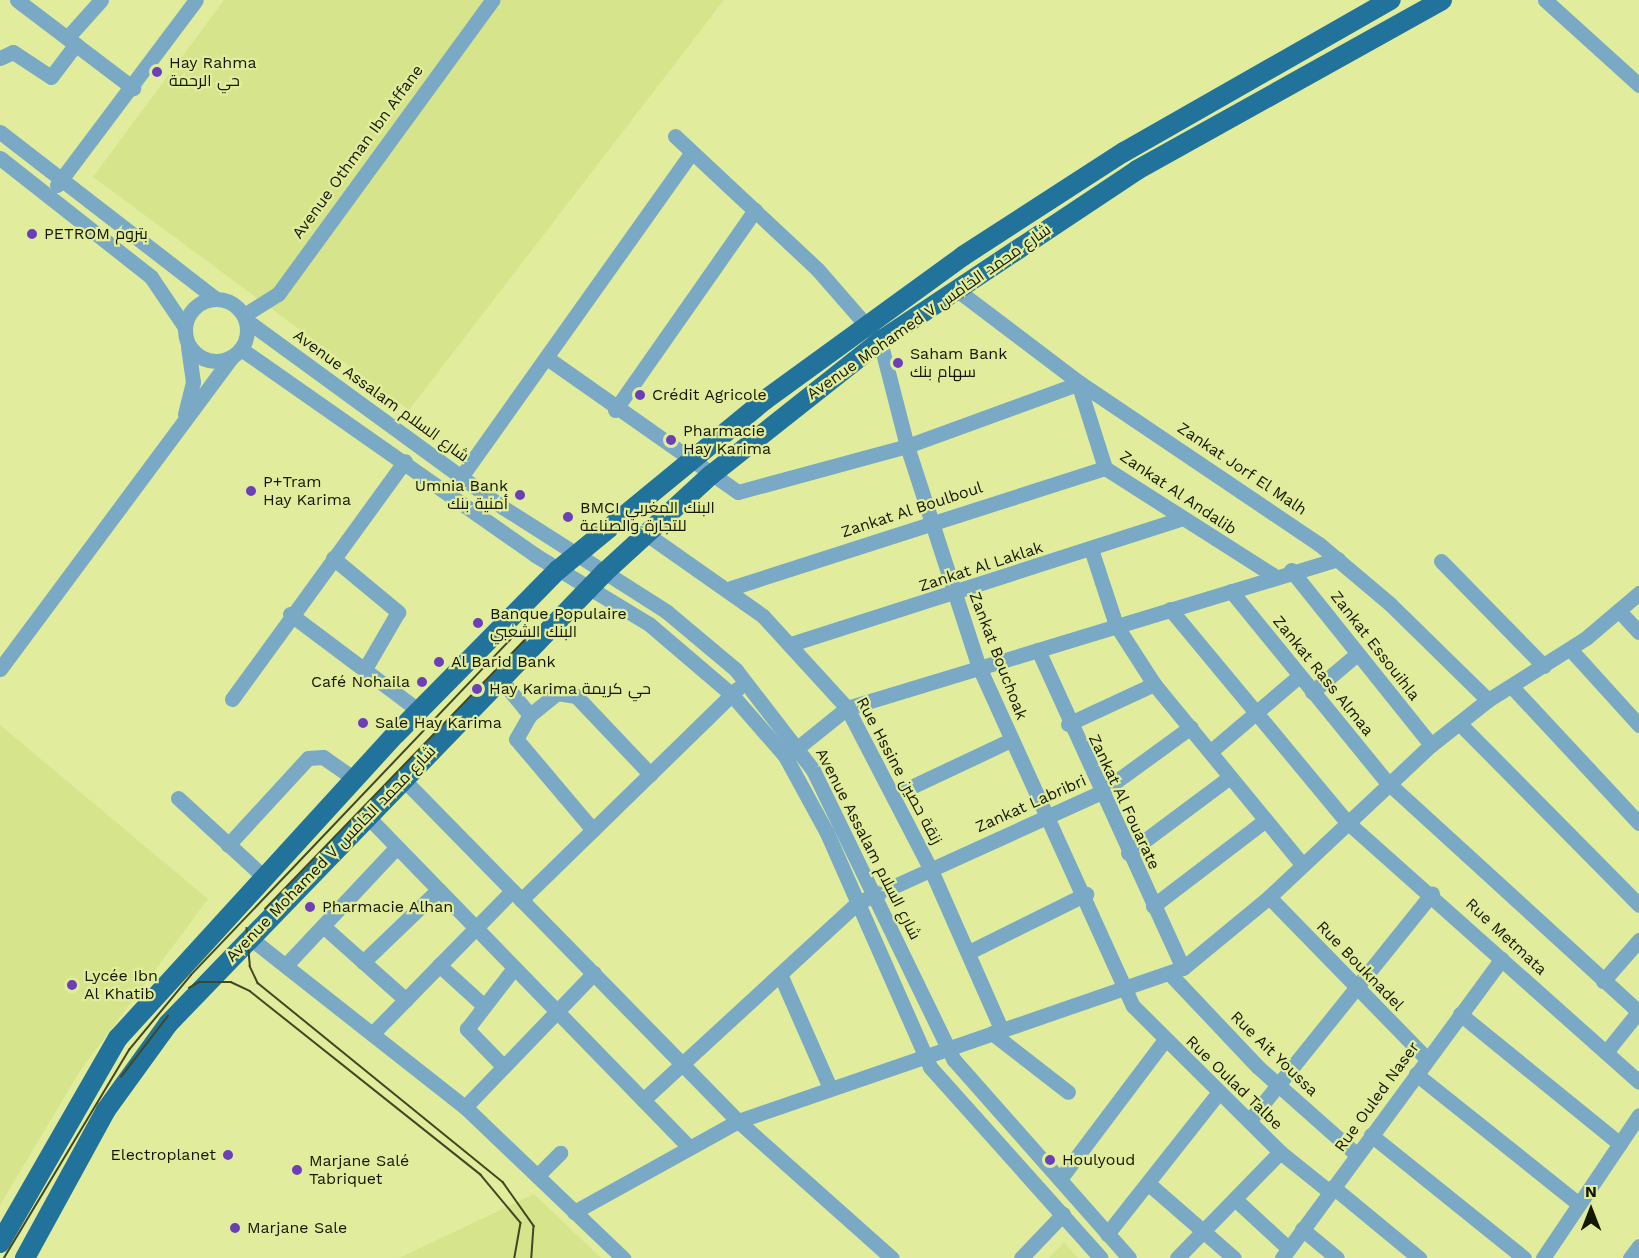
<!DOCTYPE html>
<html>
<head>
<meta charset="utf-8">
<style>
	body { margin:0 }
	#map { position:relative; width:1639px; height:1258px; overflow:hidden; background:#e1ed9d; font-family:"Work Sans",Cairo,sans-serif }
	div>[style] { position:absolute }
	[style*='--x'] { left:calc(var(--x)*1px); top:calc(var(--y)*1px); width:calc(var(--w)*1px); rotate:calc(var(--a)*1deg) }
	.built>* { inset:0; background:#d6e48b }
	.minor>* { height:15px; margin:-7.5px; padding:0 7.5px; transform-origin:7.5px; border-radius:7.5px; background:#79a9c5 }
	.minor>.ring { margin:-7.5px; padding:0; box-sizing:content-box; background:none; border:15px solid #79a9c5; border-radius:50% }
	.major>* { height:20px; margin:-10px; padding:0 10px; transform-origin:10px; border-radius:10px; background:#21739c }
	.tram>* { height:1.5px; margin:-0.75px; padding:0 0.75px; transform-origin:0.75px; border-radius:0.75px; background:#424723 }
	.dots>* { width:16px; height:16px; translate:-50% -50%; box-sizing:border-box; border:3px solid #e1ed9d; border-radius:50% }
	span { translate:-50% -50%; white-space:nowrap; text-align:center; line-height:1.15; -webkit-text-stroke:4.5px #e1ed9d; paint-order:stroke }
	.poi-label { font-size:16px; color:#151800 }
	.left { translate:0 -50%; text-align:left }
	.right { translate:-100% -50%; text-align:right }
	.street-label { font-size:16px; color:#151800 }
	.north { position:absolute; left:1561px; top:1180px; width:60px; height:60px; -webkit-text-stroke:4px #e1ed9d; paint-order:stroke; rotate:0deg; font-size:16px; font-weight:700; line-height:24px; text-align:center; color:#151800 }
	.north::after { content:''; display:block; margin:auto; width:21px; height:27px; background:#151800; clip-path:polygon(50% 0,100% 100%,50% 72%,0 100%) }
</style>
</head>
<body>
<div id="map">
	<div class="built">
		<div style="clip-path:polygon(224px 0,724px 0,409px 410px,93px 177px)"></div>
		<div style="clip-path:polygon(0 725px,208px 899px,80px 1071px,0 1205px)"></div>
		<div style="clip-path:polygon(534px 1194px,601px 1258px,399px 1258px)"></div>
		<div style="clip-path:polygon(1064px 1242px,1078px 1258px,1049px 1258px)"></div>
	</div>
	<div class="minor">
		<div style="--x:17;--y:0;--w:146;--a:37.2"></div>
		<div style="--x:1545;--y:0;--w:127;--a:42.1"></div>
		<div style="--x:67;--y:38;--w:51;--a:-48.2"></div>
		<div style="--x:0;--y:58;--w:14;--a:-25"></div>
		<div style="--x:13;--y:52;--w:45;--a:33.3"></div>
		<div style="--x:51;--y:77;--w:41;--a:-52.9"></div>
		<div style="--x:0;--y:132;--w:272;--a:37.7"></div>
		<div style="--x:675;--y:136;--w:196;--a:43.1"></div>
		<div style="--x:818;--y:270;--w:94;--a:48.9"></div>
		<div style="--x:880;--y:341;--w:108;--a:75.6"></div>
		<div style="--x:907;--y:446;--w:232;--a:72"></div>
		<div style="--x:979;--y:667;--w:372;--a:65.6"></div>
		<div style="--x:1133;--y:1006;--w:207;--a:44.8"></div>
		<div style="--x:1280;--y:1152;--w:64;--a:38.7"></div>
		<div style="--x:0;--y:158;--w:192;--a:38.2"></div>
		<div style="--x:151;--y:277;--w:59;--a:56"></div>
		<div style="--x:57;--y:185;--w:231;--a:-53.1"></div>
		<div style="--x:957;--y:290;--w:154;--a:37.1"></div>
		<div style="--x:1080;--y:383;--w:288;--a:34"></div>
		<div style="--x:1319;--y:544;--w:93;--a:40.2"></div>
		<div style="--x:1390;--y:604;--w:137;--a:44.4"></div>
		<div class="ring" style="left:185px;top:299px;width:47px;height:47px"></div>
		<div style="--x:244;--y:315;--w:40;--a:-32"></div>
		<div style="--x:278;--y:294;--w:364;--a:-53.9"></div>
		<div style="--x:246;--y:320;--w:319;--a:36.1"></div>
		<div style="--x:504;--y:508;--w:193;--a:32.5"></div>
		<div style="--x:667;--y:612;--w:90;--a:40"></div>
		<div style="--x:736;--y:670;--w:126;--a:52.4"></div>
		<div style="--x:813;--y:770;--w:322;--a:64.1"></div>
		<div style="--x:954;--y:1060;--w:264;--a:48.5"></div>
		<div style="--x:241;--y:349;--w:359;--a:35"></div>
		<div style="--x:535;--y:555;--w:133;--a:31.2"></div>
		<div style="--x:649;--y:624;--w:109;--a:40.5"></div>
		<div style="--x:732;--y:695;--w:81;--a:49"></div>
		<div style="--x:785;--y:756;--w:88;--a:61.4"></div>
		<div style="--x:827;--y:833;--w:256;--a:66.2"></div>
		<div style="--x:930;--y:1067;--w:256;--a:48.2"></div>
		<div style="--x:547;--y:358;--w:233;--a:35.1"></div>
		<div style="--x:738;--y:492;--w:175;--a:-15.2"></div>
		<div style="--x:907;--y:446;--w:184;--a:-20"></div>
		<div style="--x:1079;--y:386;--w:86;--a:72.4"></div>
		<div style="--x:1105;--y:468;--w:199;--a:32.5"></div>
		<div style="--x:615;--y:410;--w:244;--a:-55"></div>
		<div style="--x:185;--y:414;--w:33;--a:-76"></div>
		<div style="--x:193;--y:382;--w:36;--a:-98"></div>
		<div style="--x:456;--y:484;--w:407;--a:-54.6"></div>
		<div style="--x:645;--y:533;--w:144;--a:35.1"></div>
		<div style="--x:763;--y:616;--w:125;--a:47.6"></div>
		<div style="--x:847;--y:708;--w:182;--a:62.6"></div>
		<div style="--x:931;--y:870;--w:174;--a:66.2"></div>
		<div style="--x:1092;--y:552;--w:77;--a:71.8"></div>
		<div style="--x:1116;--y:625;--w:70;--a:57.2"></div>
		<div style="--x:1154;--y:684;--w:232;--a:50.6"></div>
		<div style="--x:333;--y:558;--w:85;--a:39.7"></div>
		<div style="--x:398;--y:612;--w:66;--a:120.1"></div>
		<div style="--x:1441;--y:561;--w:147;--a:45.6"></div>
		<div style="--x:1291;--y:570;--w:224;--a:51.3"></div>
		<div style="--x:731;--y:588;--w:393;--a:-17.8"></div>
		<div style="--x:1231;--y:591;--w:247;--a:50.8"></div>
		<div style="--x:1387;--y:782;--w:341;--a:42.4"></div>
		<div style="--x:1170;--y:609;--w:276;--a:50.3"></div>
		<div style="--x:1346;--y:821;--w:392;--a:41.7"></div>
		<div style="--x:1621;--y:613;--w:26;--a:47"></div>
		<div style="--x:290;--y:614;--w:160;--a:36.9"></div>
		<div style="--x:791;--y:644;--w:409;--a:-17.8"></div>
		<div style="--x:1570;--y:649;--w:103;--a:47.8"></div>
		<div style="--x:1038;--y:650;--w:349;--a:65.5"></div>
		<div style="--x:0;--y:669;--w:389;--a:-53.4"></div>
		<div style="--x:501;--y:680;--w:45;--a:50.4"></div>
		<div style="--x:1512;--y:687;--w:186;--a:47"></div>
		<div style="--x:1312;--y:692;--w:59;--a:-40.2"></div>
		<div style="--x:232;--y:699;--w:294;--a:-54"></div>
		<div style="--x:1459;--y:723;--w:256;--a:45.3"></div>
		<div style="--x:1068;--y:724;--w:95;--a:-24.9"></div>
		<div style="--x:1211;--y:751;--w:114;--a:-40.4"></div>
		<div style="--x:791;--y:753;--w:72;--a:-38.8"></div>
		<div style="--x:847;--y:708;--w:513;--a:-16.88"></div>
		<div style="--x:403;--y:779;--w:479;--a:45.6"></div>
		<div style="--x:738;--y:1121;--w:206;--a:41.7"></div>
		<div style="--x:894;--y:795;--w:129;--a:-25.2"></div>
		<div style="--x:178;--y:798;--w:117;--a:42.6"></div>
		<div style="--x:367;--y:816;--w:459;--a:45.8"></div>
		<div style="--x:593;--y:830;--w:119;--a:-130.2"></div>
		<div style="--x:516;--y:739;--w:28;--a:-60"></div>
		<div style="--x:530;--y:715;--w:35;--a:-39"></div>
		<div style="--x:557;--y:693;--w:19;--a:9"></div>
		<div style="--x:576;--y:696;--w:108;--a:46.5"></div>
		<div style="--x:228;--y:845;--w:118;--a:-47.4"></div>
		<div style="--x:308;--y:758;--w:15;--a:-4"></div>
		<div style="--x:323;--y:757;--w:40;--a:34.9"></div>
		<div style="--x:1128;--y:853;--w:127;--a:-36.7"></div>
		<div style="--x:1269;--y:897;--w:226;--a:45.7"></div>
		<div style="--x:521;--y:900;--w:303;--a:-44.3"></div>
		<div style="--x:1153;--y:906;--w:140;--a:-37.4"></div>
		<div style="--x:323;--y:926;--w:111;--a:41.7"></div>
		<div style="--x:250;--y:938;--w:273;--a:38.2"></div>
		<div style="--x:465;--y:1107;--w:219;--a:43.7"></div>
		<div style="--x:969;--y:952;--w:131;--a:-26.4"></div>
		<div style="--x:363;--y:962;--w:104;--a:-43.8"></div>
		<div style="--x:286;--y:965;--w:161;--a:-46.8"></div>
		<div style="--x:439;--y:965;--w:61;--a:42.3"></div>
		<div style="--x:780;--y:974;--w:124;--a:66.3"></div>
		<div style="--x:1170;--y:974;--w:128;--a:46.6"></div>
		<div style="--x:1258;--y:1067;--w:132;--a:41.6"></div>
		<div style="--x:1603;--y:981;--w:55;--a:-48.7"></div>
		<div style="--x:1460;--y:1014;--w:206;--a:39.1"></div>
		<div style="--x:992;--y:1033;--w:96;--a:37.8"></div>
		<div style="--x:372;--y:1034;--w:200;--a:-45.6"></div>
		<div style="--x:1606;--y:1052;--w:53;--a:-51.2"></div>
		<div style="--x:503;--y:1066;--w:52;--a:-134.2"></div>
		<div style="--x:467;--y:1029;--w:77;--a:-52.4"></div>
		<div style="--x:1416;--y:1074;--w:208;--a:38.6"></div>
		<div style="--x:643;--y:1100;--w:291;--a:-42.6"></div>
		<div style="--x:857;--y:903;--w:267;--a:-24.4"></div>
		<div style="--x:1100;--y:793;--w:112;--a:-36"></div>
		<div style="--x:465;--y:1107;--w:186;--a:-46.1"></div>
		<div style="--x:1249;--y:1121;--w:292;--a:-51.2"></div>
		<div style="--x:1371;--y:1135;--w:196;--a:38.8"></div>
		<div style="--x:537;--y:1176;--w:33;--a:-45"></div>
		<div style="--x:1060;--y:1179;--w:173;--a:-53"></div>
		<div style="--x:1150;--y:1185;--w:111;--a:41"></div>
		<div style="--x:1333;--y:1187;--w:112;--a:39.5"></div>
		<div style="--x:1237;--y:1201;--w:69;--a:42.7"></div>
		<div style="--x:574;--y:1212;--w:188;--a:-29"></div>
		<div style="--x:738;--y:1121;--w:471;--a:-19"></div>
		<div style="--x:1183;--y:968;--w:112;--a:-39.5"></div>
		<div style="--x:1269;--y:897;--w:222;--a:-43.2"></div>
		<div style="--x:1431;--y:745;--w:73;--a:-38.3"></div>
		<div style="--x:1488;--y:700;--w:116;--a:-32.3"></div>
		<div style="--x:1586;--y:638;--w:70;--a:-40.3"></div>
		<div style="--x:1302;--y:1229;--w:45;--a:39.6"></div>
		<div style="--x:1107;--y:1234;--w:181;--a:-51.7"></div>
		<div style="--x:1021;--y:1258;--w:61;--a:-46.3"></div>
		<div style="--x:1177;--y:1258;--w:148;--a:-45.8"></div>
		<div style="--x:1282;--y:1258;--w:371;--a:-53.7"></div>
		<div style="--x:1543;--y:1258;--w:172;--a:-56.1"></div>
		<div style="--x:1630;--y:1258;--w:15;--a:-53"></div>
	</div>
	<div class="major">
		<div style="--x:0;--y:1243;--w:237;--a:-60.1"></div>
		<div style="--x:118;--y:1038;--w:412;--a:-47.6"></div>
		<div style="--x:396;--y:734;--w:231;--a:-45.4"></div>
		<div style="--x:558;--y:570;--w:268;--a:-39.4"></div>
		<div style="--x:765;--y:400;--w:245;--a:-36"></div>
		<div style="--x:963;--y:256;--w:192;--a:-32.9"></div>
		<div style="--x:1124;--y:152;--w:307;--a:-29.7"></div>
		<div style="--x:25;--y:1258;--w:169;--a:-61.3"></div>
		<div style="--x:106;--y:1110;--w:106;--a:-54.2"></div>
		<div style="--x:168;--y:1024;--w:629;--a:-45.97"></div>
		<div style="--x:605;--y:572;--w:144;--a:-42.5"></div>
		<div style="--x:711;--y:475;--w:216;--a:-38.4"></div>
		<div style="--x:880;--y:341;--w:309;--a:-33.6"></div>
		<div style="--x:1137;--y:170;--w:349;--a:-29.1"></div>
	</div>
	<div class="tram">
		<div style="--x:265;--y:909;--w:374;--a:-46"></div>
		<div style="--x:247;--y:928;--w:38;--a:85"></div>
		<div style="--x:250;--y:966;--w:19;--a:65"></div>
		<div style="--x:258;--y:983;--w:316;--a:39.1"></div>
		<div style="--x:503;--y:1182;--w:54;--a:54.8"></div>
		<div style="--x:534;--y:1226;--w:32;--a:94"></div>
		<div style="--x:189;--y:988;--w:12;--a:-31"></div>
		<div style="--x:199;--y:982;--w:32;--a:0"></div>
		<div style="--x:231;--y:982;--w:21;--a:25"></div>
		<div style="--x:250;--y:991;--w:295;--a:38.5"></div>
		<div style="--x:481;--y:1175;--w:62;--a:50.2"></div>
		<div style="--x:521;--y:1223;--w:36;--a:100"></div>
		<div style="--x:121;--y:1077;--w:77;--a:-52.4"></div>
		<div style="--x:4;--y:1258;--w:243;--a:-59"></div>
		<div style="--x:129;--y:1050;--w:97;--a:-50.4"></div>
		<div style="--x:191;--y:975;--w:474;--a:-46.4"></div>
	</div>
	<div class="dots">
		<div style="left:157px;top:72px;background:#6b3fb7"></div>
		<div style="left:32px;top:234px;background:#6b3fb7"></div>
		<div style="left:898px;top:363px;background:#6b3fb7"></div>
		<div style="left:640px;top:395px;background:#6b3fb7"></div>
		<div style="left:671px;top:440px;background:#6b3fb7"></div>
		<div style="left:251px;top:491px;background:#6b3fb7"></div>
		<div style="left:520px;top:495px;background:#6b3fb7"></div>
		<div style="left:568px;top:517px;background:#6b3fb7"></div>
		<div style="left:478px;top:623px;background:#6b3fb7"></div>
		<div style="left:439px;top:662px;background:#6b3fb7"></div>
		<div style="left:422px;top:682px;background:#6b3fb7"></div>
		<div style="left:477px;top:689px;background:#6b3fb7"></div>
		<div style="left:363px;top:723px;background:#6b3fb7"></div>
		<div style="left:310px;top:907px;background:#6b3fb7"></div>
		<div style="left:72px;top:985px;background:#6b3fb7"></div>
		<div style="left:228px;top:1155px;background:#6b3fb7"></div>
		<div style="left:1050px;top:1160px;background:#6b3fb7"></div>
		<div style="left:297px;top:1170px;background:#6b3fb7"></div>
		<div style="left:235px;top:1228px;background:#6b3fb7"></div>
	</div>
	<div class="poi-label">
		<span class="left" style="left:169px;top:72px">Hay Rahma<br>حي الرحمة</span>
		<span class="left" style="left:44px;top:234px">PETROM بتروم</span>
		<span class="left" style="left:910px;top:363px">Saham Bank<br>سهام بنك</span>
		<span class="left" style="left:652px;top:395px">Crédit Agricole</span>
		<span class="left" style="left:683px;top:440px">Pharmacie<br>Hay Karima</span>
		<span class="left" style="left:263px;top:491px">P+Tram<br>Hay Karima</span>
		<span class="right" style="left:508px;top:495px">Umnia Bank<br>أمنية بنك</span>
		<span class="left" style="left:580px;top:517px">BMCI البنك المغربي<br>للتجارة والصناعة</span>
		<span class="left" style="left:490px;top:623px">Banque Populaire<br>البنك الشعبي</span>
		<span class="left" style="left:451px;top:662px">Al Barid Bank</span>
		<span class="right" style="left:410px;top:682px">Café Nohaila</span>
		<span class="left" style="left:489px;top:689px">Hay Karima حي كريمة</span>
		<span class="left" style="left:375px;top:723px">Sale Hay Karima</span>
		<span class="left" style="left:322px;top:907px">Pharmacie Alhan</span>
		<span class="left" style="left:84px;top:985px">Lycée Ibn<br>Al Khatib</span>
		<span class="right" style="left:216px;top:1155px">Electroplanet</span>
		<span class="left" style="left:1062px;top:1160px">Houlyoud</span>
		<span class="left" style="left:309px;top:1170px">Marjane Salé<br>Tabriquet</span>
		<span class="left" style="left:247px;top:1228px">Marjane Sale</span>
	</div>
	<div class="street-label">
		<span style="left:358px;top:152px;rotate:-54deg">Avenue Othman Ibn Affane</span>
		<span style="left:929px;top:312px;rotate:-35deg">Avenue Mohamed V شارع محمد الخامس</span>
		<span style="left:381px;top:396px;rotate:36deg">Avenue Assalam شارع السلام</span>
		<span style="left:1242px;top:469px;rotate:34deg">Zankat Jorf El Malh</span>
		<span style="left:1178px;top:493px;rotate:34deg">Zankat Al Andalib</span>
		<span style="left:912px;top:510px;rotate:-18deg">Zankat Al Boulboul</span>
		<span style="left:981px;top:567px;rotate:-18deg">Zankat Al Laklak</span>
		<span style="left:1375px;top:646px;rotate:52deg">Zankat Essouihla</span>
		<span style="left:998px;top:656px;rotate:69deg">Zankat Bouchoak</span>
		<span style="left:1323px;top:676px;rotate:51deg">Zankat Rass Almaa</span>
		<span style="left:899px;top:771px;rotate:62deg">Rue Hssine زنقة حصين</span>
		<span style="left:1124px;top:802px;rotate:65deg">Zankat Al Fouarate</span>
		<span style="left:1031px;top:804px;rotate:-24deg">Zankat Labribri</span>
		<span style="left:868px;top:844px;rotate:63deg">Avenue Assalam شارع السلام</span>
		<span style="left:331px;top:854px;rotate:-46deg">Avenue Mohamed V شارع محمد الخامس</span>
		<span style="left:1506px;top:937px;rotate:43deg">Rue Metmata</span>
		<span style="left:1360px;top:966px;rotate:46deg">Rue Bouknadel</span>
		<span style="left:1274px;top:1054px;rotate:44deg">Rue Ait Youssa</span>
		<span style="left:1234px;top:1083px;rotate:44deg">Rue Oulad Talbe</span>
		<span style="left:1377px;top:1097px;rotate:-54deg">Rue Ouled Naser</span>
	</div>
	<div class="north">N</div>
</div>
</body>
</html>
